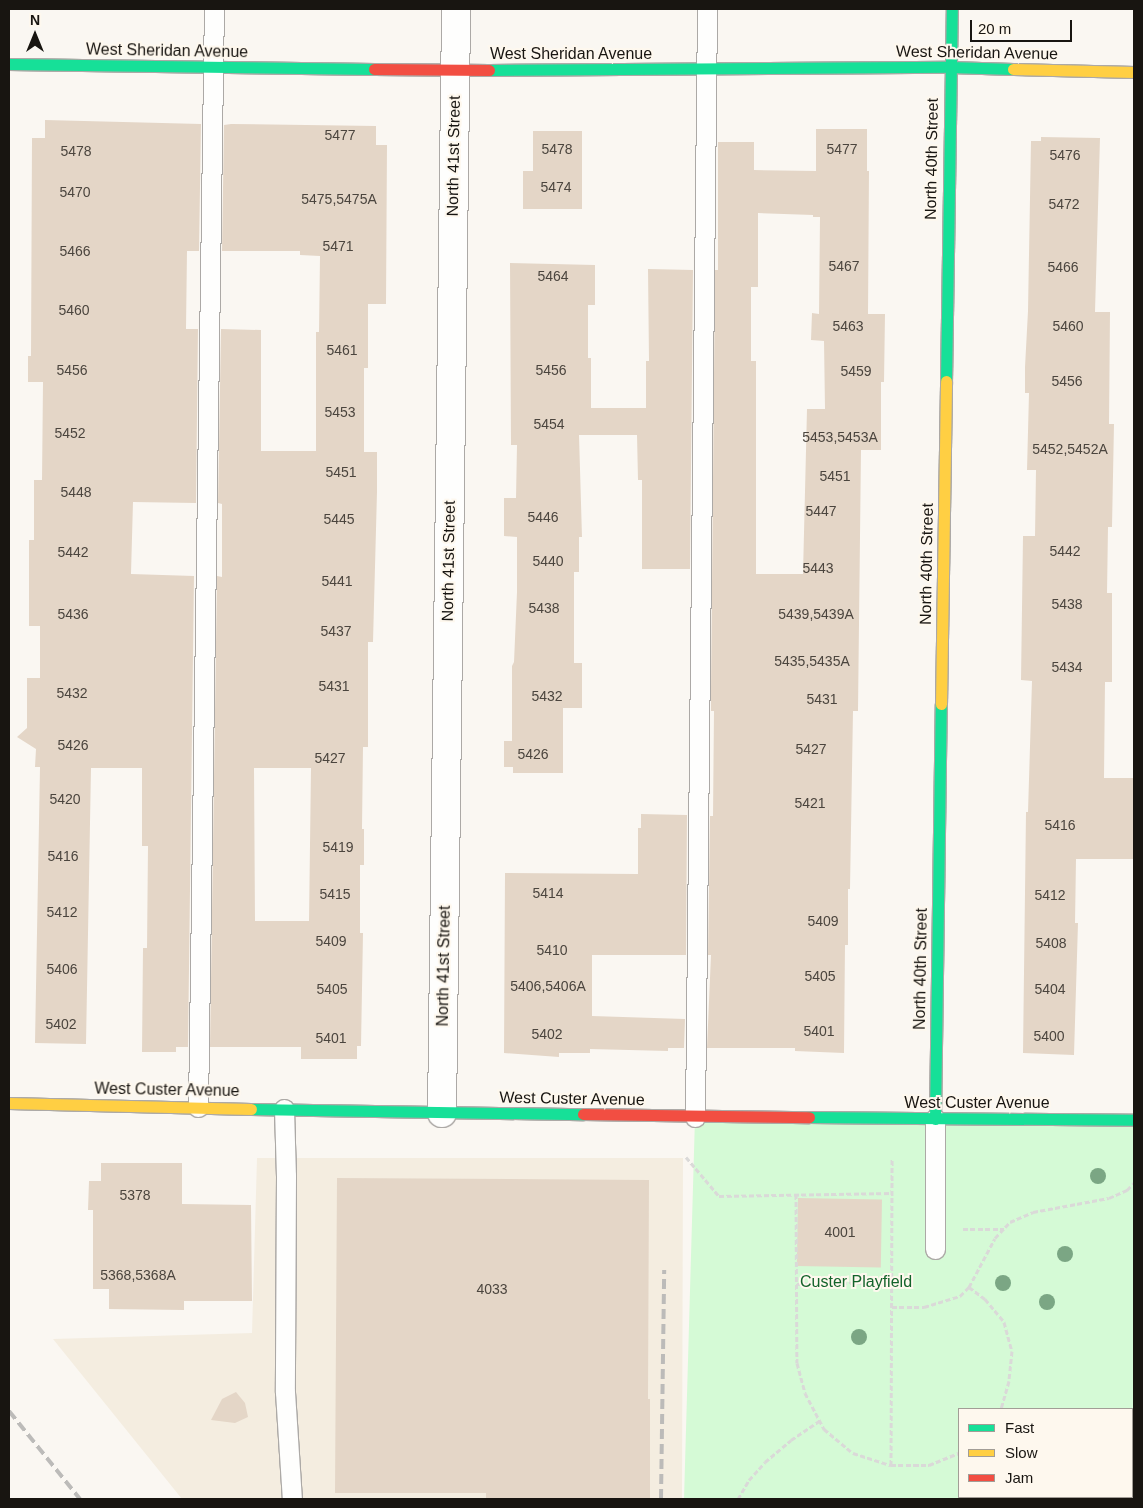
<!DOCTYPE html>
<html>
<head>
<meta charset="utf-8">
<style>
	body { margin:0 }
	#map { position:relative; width:1143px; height:1508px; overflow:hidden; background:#faf7f2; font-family:Arial,sans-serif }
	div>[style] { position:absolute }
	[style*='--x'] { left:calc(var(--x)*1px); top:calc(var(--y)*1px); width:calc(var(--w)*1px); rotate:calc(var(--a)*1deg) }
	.built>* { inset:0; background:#f4ede0 }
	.green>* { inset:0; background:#d5fad6 }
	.building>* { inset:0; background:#e4d6c7; transform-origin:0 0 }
	.path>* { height:3px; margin-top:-1.5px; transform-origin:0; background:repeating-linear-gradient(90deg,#dad9d8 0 5px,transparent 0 7.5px) }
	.roads { filter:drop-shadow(1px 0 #aca9a6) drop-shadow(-1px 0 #aca9a6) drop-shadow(0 1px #aca9a6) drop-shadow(0 -1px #aca9a6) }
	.lane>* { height:19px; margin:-9.5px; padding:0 9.5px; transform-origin:9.5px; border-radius:9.5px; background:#fefefd }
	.street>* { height:28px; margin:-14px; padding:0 14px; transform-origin:14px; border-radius:14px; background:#fefefd }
	.fast>* { height:11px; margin:-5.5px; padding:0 5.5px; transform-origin:5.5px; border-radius:5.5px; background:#16e098 }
	.slow>* { height:11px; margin:-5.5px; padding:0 5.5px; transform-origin:5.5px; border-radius:5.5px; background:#ffcf43 }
	.jam>* { height:11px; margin:-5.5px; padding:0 5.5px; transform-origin:5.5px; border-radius:5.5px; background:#f24e42 }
	.rail>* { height:4px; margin-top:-2px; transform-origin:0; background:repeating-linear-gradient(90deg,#bcbbb9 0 10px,transparent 0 15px) }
	.trees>* { width:16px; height:16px; margin:-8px; border-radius:50%; background:#7ba684 }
	span { translate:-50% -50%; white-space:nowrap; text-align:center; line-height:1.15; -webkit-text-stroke:4px #fef8ee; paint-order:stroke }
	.number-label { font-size:14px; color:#4b453e }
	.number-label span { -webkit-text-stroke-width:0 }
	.street-label { font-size:16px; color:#181511 }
	.park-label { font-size:16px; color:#13632a }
	.frame { position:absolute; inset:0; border:10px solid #181511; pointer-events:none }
	.legend { position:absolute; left:958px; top:1408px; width:175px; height:90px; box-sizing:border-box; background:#fef8ee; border:1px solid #a29d96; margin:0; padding:6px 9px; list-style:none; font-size:15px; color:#181511 }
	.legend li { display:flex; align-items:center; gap:10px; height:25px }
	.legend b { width:25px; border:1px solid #a29d96 }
	.north { position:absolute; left:10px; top:10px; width:50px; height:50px; -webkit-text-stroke:4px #fef8ee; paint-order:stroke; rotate:0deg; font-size:14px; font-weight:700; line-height:20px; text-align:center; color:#181511 }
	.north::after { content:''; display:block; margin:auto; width:18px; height:22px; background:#181511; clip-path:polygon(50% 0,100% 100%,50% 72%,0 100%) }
	.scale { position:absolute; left:970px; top:20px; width:102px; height:22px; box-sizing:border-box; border:2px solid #181511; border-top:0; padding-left:6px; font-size:15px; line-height:18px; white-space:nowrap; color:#181511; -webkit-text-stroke:4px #fef8ee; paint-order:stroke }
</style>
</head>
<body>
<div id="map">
	<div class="built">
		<div style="clip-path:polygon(257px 1158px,683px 1158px,682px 1499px,182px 1499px,53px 1339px,252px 1333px)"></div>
	</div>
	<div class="green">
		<div style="clip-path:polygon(evenodd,695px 1117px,1134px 1120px,1134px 1499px,684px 1499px,695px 1117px,959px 1409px,1132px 1409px,1132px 1497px,959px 1497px,959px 1409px)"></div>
	</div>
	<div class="building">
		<div style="clip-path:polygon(45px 120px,201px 124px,199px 251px,187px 251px,186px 329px,198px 329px,196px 503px,133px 502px,131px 574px,194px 576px,188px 1047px,176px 1047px,176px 1052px,142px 1052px,143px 948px,147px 948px,148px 846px,142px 846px,142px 768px,91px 768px,86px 1044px,35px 1043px,40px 767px,35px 767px,36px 749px,17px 737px,27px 728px,27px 678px,40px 678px,40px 626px,29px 626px,29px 540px,34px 540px,34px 480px,42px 480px,43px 382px,28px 382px,28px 356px,31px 356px,32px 138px,45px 138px)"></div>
		<div style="clip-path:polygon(evenodd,231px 124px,376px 126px,376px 145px,387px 145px,386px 304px,368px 304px,368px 368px,364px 368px,364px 452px,377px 452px,377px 492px,373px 642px,368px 642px,368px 747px,363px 747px,362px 829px,364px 829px,364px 865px,360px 865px,360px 933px,363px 933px,361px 1046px,357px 1046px,357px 1059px,301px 1059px,301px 1047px,210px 1047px,217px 576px,222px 577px,222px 504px,218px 503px,221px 329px,261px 330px,261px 451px,316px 451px,316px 332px,319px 332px,320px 256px,300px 255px,300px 251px,222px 251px,224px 125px,231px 124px,254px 768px,311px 768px,309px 921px,255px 921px,254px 768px)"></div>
		<div style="clip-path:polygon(evenodd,816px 129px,867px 129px,867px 171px,869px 171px,868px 314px,885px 314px,884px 382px,881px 382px,881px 450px,861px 450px,858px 711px,853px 711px,850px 889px,848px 889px,848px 945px,845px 945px,844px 1053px,795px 1051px,795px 1048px,707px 1048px,711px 955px,708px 955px,710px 816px,713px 816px,714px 711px,711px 711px,711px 689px,715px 270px,718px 270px,718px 142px,754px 142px,754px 170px,816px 171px,816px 129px,758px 213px,813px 215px,813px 217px,820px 217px,819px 314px,812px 313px,811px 340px,824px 341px,825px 409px,807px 409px,803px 574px,756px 574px,756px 361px,751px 361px,751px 287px,758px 287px,758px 213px)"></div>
		<div style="clip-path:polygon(533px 131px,582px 131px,582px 209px,523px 209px,523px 171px,533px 171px)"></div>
		<div style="clip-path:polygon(1041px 137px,1100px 138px,1095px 312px,1110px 312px,1109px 424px,1114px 424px,1112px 527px,1108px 527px,1107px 593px,1112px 593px,1112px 682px,1105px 682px,1104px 778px,1134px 778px,1134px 859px,1076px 859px,1075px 923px,1078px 923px,1074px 1055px,1023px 1053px,1026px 812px,1028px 812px,1032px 681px,1021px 680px,1023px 536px,1035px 536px,1036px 470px,1027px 470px,1029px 393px,1025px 393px,1025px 367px,1028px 311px,1031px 141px,1041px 141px)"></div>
		<div style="clip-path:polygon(510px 263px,595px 265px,595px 305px,588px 305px,588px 358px,591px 358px,591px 408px,646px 408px,646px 361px,649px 361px,648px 269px,693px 270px,690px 569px,642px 569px,642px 480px,638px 480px,637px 435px,579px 435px,582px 537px,579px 537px,579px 572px,574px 572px,574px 663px,582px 663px,582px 708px,563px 708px,563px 773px,513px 773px,513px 767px,504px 767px,504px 741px,512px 741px,512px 666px,514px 662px,517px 592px,517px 537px,504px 536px,504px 498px,516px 498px,517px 445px,511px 445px)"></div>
		<div style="clip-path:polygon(641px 814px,687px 815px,686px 955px,592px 955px,592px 1016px,685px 1019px,684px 1048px,668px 1048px,668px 1051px,590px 1049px,590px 1053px,559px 1053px,559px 1057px,504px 1053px,505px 873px,638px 874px,638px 828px,641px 828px)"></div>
		<div style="clip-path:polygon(101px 1163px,182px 1163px,182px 1204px,251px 1205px,252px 1301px,184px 1301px,184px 1310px,109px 1309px,109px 1289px,93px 1289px,93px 1210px,88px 1210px,89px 1181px,101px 1181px)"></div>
		<div style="clip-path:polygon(337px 1178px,649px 1180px,648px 1399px,650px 1399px,650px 1499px,486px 1499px,486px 1493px,335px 1493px)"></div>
		<div style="left:798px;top:1198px;width:84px;height:68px;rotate:1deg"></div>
		<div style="clip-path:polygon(236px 1392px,245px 1403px,248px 1417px,235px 1423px,211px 1420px,222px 1399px)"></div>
	</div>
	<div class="path">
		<div style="--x:686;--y:1157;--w:51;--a:49.8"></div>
		<div style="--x:719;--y:1196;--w:173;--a:-1"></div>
		<div style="--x:796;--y:1194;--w:169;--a:89.7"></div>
		<div style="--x:797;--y:1363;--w:31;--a:75"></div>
		<div style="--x:805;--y:1393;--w:41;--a:62.2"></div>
		<div style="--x:824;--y:1429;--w:38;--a:40"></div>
		<div style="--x:853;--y:1453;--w:40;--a:18"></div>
		<div style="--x:891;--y:1465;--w:38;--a:0"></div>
		<div style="--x:929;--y:1465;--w:32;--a:-22"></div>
		<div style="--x:963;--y:1229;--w:41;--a:0"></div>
		<div style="--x:797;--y:1284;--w:95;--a:-1.2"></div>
		<div style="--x:969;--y:1287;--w:20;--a:37"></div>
		<div style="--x:985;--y:1299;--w:30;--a:50"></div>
		<div style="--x:1004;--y:1322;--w:30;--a:75"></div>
		<div style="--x:1012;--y:1351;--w:30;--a:96"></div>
		<div style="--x:1009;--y:1381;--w:29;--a:106"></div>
		<div style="--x:892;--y:1307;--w:32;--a:0"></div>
		<div style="--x:924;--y:1307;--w:38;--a:-17"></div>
		<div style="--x:960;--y:1296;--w:13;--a:-45"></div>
		<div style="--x:969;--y:1287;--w:55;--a:-62"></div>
		<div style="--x:995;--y:1238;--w:22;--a:-47"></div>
		<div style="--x:1010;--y:1222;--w:25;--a:-23"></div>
		<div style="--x:1033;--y:1212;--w:77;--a:-10.4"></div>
		<div style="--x:1109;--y:1198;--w:20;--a:-24"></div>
		<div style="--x:1127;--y:1190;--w:10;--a:-45"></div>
		<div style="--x:891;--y:1465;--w:307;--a:-89.8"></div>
		<div style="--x:1065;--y:1497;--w:2;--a:63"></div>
		<div style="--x:738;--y:1499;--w:22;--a:-60"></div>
		<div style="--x:749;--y:1480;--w:24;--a:-48"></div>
		<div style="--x:765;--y:1462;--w:34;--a:-40"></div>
		<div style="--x:791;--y:1440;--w:34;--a:-34"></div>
	</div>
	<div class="roads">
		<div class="lane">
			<div style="--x:198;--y:1107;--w:1098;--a:-89.17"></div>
			<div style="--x:284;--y:1109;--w:67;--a:88.3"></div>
			<div style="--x:286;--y:1176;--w:216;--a:90.3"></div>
			<div style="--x:285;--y:1392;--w:107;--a:86.3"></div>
			<div style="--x:695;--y:1117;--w:1108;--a:-89.38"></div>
			<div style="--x:935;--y:1119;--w:130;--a:90"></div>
		</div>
		<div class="street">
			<div style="--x:442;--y:1113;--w:1104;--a:-89.27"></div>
		</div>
		<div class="fast">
			<div style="--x:9;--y:64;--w:365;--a:0.8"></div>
			<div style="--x:489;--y:70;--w:461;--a:-0.4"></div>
			<div style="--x:950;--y:67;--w:63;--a:1.8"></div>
			<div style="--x:946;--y:381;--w:372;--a:-89.1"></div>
			<div style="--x:251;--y:1109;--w:332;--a:0.9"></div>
			<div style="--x:809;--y:1117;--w:325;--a:0.5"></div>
			<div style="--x:935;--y:1119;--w:415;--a:-89.2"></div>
		</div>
		<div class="slow">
			<div style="--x:1013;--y:69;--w:121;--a:1.4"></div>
			<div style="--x:941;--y:704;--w:323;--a:-89.1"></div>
			<div style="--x:9;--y:1103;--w:242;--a:1.4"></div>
		</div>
		<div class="jam">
			<div style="--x:374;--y:69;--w:115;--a:0.5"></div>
			<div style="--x:583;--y:1114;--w:226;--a:0.8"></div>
		</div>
	</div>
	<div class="rail">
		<div style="--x:9;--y:1411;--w:113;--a:51.1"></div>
		<div style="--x:661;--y:1499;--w:229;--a:-89.2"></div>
	</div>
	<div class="trees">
		<div style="left:1098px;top:1176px"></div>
		<div style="left:1065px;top:1254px"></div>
		<div style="left:1003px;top:1283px"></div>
		<div style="left:1047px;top:1302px"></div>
		<div style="left:859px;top:1337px"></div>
	</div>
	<div class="number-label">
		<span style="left:340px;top:135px">5477</span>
		<span style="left:557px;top:149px">5478</span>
		<span style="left:842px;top:149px">5477</span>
		<span style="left:76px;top:151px">5478</span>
		<span style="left:1065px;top:155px">5476</span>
		<span style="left:556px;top:187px">5474</span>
		<span style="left:75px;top:192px">5470</span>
		<span style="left:339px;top:199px">5475,5475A</span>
		<span style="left:1064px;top:204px">5472</span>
		<span style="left:338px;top:246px">5471</span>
		<span style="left:75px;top:251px">5466</span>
		<span style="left:844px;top:266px">5467</span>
		<span style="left:1063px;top:267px">5466</span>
		<span style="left:553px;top:276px">5464</span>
		<span style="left:74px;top:310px">5460</span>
		<span style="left:848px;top:326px">5463</span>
		<span style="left:1068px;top:326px">5460</span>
		<span style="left:342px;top:350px">5461</span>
		<span style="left:72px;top:370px">5456</span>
		<span style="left:551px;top:370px">5456</span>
		<span style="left:856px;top:371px">5459</span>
		<span style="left:1067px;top:381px">5456</span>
		<span style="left:340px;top:412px">5453</span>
		<span style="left:549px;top:424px">5454</span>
		<span style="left:70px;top:433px">5452</span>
		<span style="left:840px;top:437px">5453,5453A</span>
		<span style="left:1070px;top:449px">5452,5452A</span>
		<span style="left:341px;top:472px">5451</span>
		<span style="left:835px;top:476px">5451</span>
		<span style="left:76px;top:492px">5448</span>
		<span style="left:821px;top:511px">5447</span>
		<span style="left:543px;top:517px">5446</span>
		<span style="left:339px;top:519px">5445</span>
		<span style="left:1065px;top:551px">5442</span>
		<span style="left:73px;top:552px">5442</span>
		<span style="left:548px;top:561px">5440</span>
		<span style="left:818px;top:568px">5443</span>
		<span style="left:337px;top:581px">5441</span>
		<span style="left:1067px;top:604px">5438</span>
		<span style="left:544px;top:608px">5438</span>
		<span style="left:73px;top:614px">5436</span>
		<span style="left:816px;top:614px">5439,5439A</span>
		<span style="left:336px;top:631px">5437</span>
		<span style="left:812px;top:661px">5435,5435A</span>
		<span style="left:1067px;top:667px">5434</span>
		<span style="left:334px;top:686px">5431</span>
		<span style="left:72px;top:693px">5432</span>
		<span style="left:547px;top:696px">5432</span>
		<span style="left:822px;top:699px">5431</span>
		<span style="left:73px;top:745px">5426</span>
		<span style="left:811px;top:749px">5427</span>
		<span style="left:533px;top:754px">5426</span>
		<span style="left:330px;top:758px">5427</span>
		<span style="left:65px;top:799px">5420</span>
		<span style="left:810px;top:803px">5421</span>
		<span style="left:1060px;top:825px">5416</span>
		<span style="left:338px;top:847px">5419</span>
		<span style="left:63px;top:856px">5416</span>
		<span style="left:548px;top:893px">5414</span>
		<span style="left:335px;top:894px">5415</span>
		<span style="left:1050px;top:895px">5412</span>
		<span style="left:62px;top:912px">5412</span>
		<span style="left:823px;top:921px">5409</span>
		<span style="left:331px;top:941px">5409</span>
		<span style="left:1051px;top:943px">5408</span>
		<span style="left:552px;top:950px">5410</span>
		<span style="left:62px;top:969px">5406</span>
		<span style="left:820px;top:976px">5405</span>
		<span style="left:548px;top:986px">5406,5406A</span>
		<span style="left:332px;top:989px">5405</span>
		<span style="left:1050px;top:989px">5404</span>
		<span style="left:61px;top:1024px">5402</span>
		<span style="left:819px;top:1031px">5401</span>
		<span style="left:547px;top:1034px">5402</span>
		<span style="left:1049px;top:1036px">5400</span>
		<span style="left:331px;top:1038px">5401</span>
		<span style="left:135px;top:1195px">5378</span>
		<span style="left:840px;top:1232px">4001</span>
		<span style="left:138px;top:1275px">5368,5368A</span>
		<span style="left:492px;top:1289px">4033</span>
	</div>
	<div class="street-label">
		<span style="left:167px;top:51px;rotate:1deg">West Sheridan Avenue</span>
		<span style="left:977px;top:53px;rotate:1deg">West Sheridan Avenue</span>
		<span style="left:571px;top:54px">West Sheridan Avenue</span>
		<span style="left:454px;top:156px;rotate:-89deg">North 41st Street</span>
		<span style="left:932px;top:159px;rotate:-89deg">North 40th Street</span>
		<span style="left:449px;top:561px;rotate:-89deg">North 41st Street</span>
		<span style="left:927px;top:564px;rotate:-89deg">North 40th Street</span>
		<span style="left:444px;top:966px;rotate:-89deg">North 41st Street</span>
		<span style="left:921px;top:969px;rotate:-89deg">North 40th Street</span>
		<span style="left:167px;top:1090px;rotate:1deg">West Custer Avenue</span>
		<span style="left:572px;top:1099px;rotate:1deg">West Custer Avenue</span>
		<span style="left:977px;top:1103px">West Custer Avenue</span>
	</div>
	<div class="park-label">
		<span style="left:856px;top:1282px">Custer Playfield</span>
	</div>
	<div class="frame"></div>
	<ul class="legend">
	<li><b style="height:6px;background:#16e098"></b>Fast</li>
	<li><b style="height:6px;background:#ffcf43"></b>Slow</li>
	<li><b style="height:6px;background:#f24e42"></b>Jam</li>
	</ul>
	<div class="north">N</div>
	<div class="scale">20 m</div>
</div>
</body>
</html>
